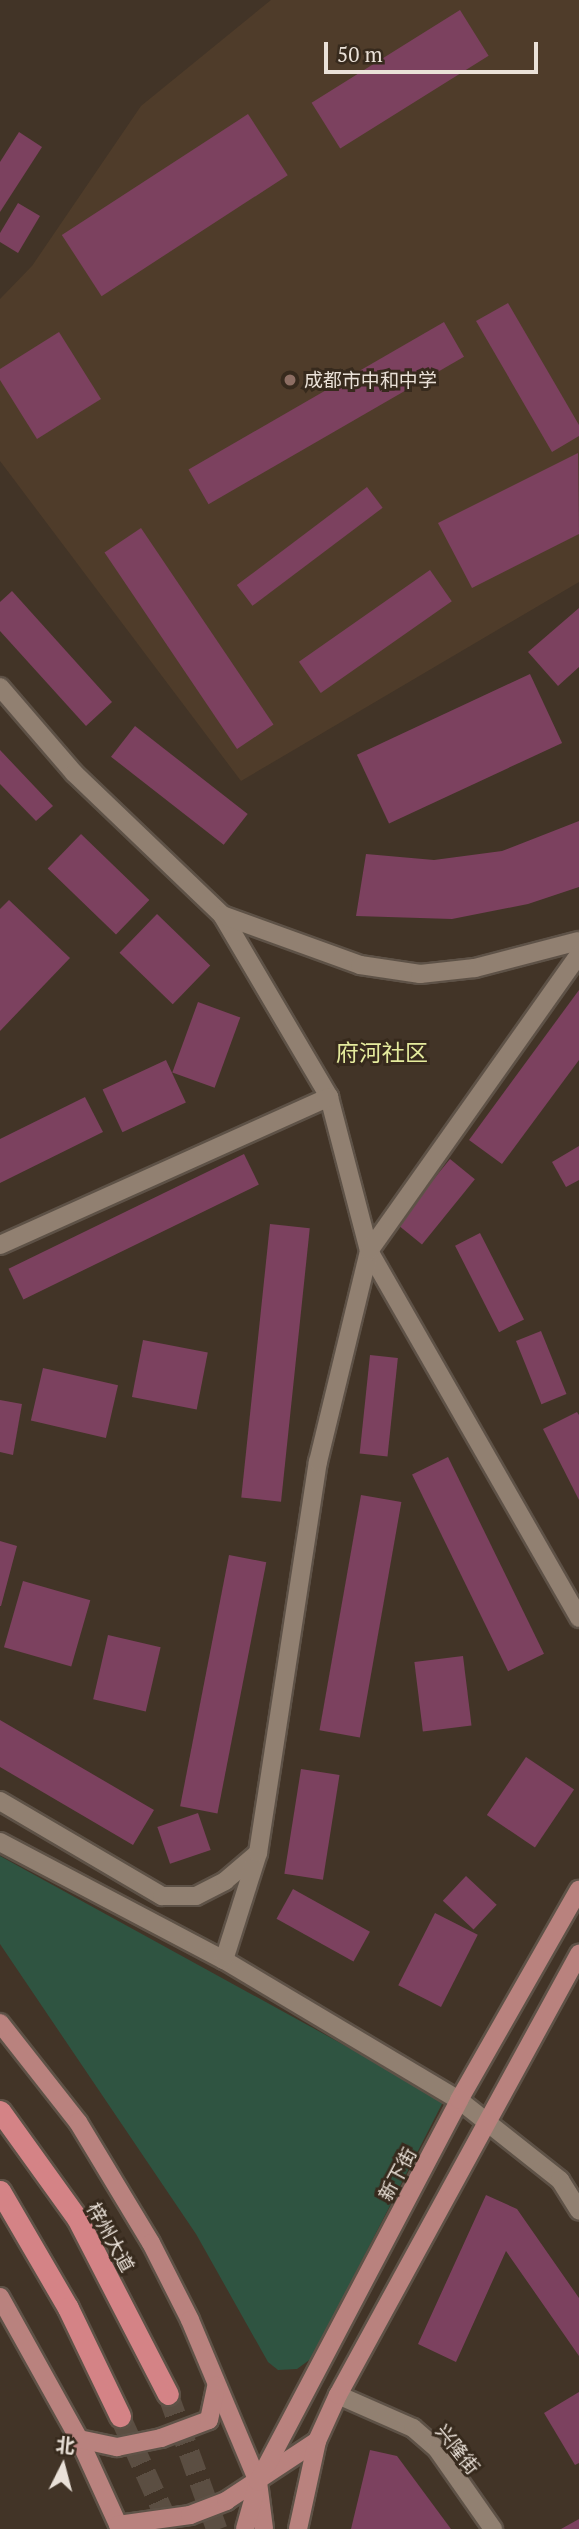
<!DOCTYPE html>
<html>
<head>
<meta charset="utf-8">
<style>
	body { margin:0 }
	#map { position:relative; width:579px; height:2529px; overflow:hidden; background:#423427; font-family:"PT Serif","Noto Sans SC",serif }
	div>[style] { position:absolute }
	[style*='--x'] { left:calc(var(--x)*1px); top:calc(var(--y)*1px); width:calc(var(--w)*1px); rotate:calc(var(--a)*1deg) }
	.built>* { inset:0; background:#4f3c2a }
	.green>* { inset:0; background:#2f5441 }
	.building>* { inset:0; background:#7c415f; transform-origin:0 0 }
	.highway-tunnel>* { height:21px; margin-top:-10.5px; transform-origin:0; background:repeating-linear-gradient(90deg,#5b4e42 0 21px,transparent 0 31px) }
	.roads { filter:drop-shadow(2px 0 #5e5247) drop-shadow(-2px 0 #5e5247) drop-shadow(0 2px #5e5247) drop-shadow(0 -2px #5e5247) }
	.minor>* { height:18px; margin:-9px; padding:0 9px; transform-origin:9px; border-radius:9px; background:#918071 }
	.major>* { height:18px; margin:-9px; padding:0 9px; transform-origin:9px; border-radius:9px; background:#b9827e }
	.highway>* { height:21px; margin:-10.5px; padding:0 10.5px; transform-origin:10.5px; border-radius:10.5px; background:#d48386 }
	.dots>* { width:19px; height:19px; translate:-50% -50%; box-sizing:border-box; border:4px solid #372a1d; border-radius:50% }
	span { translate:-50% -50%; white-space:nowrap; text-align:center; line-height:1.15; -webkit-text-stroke:6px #372a1d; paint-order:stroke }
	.poi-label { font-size:19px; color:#eae1d8 }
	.left { translate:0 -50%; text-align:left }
	.street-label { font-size:19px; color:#eae1d8 }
	.quarter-label { font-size:23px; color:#e5eb9d }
	.north { position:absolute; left:28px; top:2431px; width:70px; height:70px; -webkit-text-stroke:5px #372a1d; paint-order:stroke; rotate:6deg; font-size:19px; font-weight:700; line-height:28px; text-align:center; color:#eae1d8 }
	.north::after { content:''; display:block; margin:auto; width:24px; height:32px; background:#eae1d8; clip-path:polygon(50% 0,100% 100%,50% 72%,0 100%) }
	.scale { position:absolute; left:324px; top:42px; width:214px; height:32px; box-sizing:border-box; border:4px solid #eae1d8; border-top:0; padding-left:9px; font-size:21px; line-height:24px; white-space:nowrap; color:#eae1d8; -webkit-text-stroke:5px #372a1d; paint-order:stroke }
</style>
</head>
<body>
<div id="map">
	<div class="built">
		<div style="clip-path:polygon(271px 0,579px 0,579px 582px,241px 781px,0 461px,0 299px,32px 266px,141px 106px)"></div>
	</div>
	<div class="green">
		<div style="clip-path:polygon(0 1856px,444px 2100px,312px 2358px,297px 2369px,278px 2370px,268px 2362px,196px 2234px,0 1944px)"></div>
	</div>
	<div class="building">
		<div style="left:460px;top:10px;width:54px;height:175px;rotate:58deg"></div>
		<div style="left:248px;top:114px;width:73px;height:222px;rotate:57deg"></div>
		<div style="clip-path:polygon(19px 132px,42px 147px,0 212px,0 162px)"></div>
		<div style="clip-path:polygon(18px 203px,40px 216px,18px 253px,0 242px,0 233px)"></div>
		<div style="clip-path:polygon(508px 303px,579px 425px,579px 436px,552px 452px,476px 321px)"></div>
		<div style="left:444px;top:322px;width:40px;height:295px;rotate:60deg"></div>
		<div style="clip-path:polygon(59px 332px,101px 399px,37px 439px,0 380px,0 369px)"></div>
		<div style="clip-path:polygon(578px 453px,579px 534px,472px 588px,438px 523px)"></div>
		<div style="left:367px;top:487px;width:26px;height:163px;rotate:53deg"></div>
		<div style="left:141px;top:528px;width:237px;height:44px;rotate:56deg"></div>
		<div style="left:430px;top:570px;width:38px;height:160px;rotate:55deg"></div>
		<div style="clip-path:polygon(12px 591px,112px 702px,86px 726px,0 631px,0 602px)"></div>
		<div style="clip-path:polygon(579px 608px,579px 667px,558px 686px,528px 652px)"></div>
		<div style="left:530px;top:674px;width:76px;height:191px;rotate:65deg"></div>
		<div style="left:135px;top:726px;width:143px;height:39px;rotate:38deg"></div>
		<div style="clip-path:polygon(0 750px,53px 806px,36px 821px,0 784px)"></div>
		<div style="clip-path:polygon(579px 821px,579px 887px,528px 904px,452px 919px,356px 916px,366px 854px,434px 860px,502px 851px)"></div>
		<div style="left:81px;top:834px;width:95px;height:48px;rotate:44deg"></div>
		<div style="clip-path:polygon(9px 900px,70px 958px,0 1031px,0 909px)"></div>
		<div style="left:157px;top:914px;width:74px;height:54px;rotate:44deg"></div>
		<div style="clip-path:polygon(579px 990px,579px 1060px,502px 1164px,469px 1140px)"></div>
		<div style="left:198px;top:1002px;width:45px;height:75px;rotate:20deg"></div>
		<div style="left:166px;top:1060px;width:47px;height:70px;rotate:65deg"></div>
		<div style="clip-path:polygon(85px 1097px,103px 1132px,0 1183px,0 1139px)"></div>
		<div style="clip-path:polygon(579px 1146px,579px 1180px,566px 1187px,552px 1162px)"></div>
		<div style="left:244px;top:1154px;width:34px;height:262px;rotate:64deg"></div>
		<div style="left:450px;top:1159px;width:32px;height:84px;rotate:39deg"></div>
		<div style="left:270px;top:1224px;width:40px;height:275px;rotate:6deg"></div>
		<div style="left:480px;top:1233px;width:97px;height:28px;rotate:63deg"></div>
		<div style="left:541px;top:1331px;width:68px;height:27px;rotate:68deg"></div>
		<div style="left:143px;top:1340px;width:66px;height:58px;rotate:11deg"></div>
		<div style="left:370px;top:1355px;width:28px;height:99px;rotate:6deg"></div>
		<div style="left:43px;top:1368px;width:77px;height:54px;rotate:13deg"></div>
		<div style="clip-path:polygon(0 1400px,22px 1404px,13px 1455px,0 1452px)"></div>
		<div style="clip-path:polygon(577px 1412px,579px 1415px,579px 1500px,543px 1429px)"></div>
		<div style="left:448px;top:1457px;width:219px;height:40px;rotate:64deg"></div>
		<div style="left:361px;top:1495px;width:41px;height:239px;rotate:10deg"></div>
		<div style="clip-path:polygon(0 1541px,17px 1546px,1px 1606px,0 1606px)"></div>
		<div style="left:229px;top:1555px;width:38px;height:256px;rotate:11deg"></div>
		<div style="left:23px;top:1581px;width:70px;height:69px;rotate:16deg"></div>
		<div style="left:108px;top:1635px;width:54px;height:66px;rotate:13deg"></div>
		<div style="left:463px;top:1656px;width:70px;height:49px;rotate:83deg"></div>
		<div style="clip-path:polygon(0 1720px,154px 1810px,133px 1845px,0 1767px)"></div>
		<div style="left:526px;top:1757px;width:58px;height:70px;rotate:34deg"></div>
		<div style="left:301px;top:1769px;width:39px;height:106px;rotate:9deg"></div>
		<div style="left:198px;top:1813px;width:39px;height:43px;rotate:71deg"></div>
		<div style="left:466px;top:1876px;width:42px;height:34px;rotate:43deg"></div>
		<div style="left:293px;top:1889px;width:88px;height:34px;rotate:29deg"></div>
		<div style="left:435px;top:1913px;width:48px;height:81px;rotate:27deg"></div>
		<div style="clip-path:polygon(486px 2195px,517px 2209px,579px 2298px,579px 2356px,506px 2251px,456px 2362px,418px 2344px)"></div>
		<div style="clip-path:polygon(579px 2392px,579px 2463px,575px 2465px,544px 2413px)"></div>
		<div style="clip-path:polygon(370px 2450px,397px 2456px,451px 2529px,351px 2529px)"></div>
		<div style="clip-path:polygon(579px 2519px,579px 2529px,561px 2529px)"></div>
	</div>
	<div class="highway-tunnel">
		<div style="--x:168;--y:2394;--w:144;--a:70.1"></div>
		<div style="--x:120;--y:2416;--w:124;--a:65.7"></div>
	</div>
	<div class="roads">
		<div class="minor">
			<div style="--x:0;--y:687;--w:113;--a:49.3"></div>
			<div style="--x:74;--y:773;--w:205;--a:43.8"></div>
			<div style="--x:222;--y:915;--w:211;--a:59.5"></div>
			<div style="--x:329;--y:1097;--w:159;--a:75.4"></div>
			<div style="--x:369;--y:1251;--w:423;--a:60.2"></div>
			<div style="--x:222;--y:915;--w:147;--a:19.9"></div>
			<div style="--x:360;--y:965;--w:61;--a:8.5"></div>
			<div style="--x:420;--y:974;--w:55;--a:-6.2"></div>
			<div style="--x:475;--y:968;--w:107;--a:-14.6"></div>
			<div style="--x:0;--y:1245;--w:361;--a:-24.2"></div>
			<div style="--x:0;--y:1801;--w:188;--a:30.4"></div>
			<div style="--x:162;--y:1896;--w:34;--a:0"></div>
			<div style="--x:196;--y:1896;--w:33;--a:-27"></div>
			<div style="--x:225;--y:1881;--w:43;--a:-40.3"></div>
			<div style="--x:0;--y:1842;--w:253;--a:27.8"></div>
			<div style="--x:224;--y:1960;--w:274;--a:30.8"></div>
			<div style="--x:459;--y:2100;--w:129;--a:38.4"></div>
			<div style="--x:560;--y:2180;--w:36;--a:58"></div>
			<div style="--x:224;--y:1960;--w:112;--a:-72.4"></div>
			<div style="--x:258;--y:1853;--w:396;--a:-81.3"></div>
			<div style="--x:318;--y:1462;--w:217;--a:-76.4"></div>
			<div style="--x:369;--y:1251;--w:364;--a:-54.7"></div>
			<div style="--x:338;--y:2395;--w:82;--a:23.7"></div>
			<div style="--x:413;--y:2428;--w:32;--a:41"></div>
			<div style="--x:437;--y:2449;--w:98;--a:55"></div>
		</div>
		<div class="major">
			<div style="--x:0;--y:2023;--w:126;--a:51.8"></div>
			<div style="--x:78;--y:2122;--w:141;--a:58.9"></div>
			<div style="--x:151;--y:2243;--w:86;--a:63.1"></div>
			<div style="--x:190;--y:2320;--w:176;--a:67.2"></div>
			<div style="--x:258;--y:2482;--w:47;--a:82.7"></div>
			<div style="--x:0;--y:2297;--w:162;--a:60.9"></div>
			<div style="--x:79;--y:2439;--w:99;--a:65.5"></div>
			<div style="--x:79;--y:2439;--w:39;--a:12"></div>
			<div style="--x:117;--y:2447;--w:45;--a:-11.6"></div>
			<div style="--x:161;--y:2438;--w:51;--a:-20.6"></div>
			<div style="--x:209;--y:2420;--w:35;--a:-78"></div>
			<div style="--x:118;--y:2525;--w:73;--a:-7.9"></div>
			<div style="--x:190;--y:2515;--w:39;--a:-21"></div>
			<div style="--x:226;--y:2501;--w:109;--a:-33.4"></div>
			<div style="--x:245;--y:2529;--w:49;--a:-74.5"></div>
			<div style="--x:258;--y:2482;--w:432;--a:-62.2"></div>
			<div style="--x:459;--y:2100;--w:242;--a:-60.3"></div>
			<div style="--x:298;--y:2529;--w:90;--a:-77.8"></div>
			<div style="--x:317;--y:2441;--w:51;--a:-65.5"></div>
			<div style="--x:338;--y:2395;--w:503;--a:-61.34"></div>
		</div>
		<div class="highway">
			<div style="--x:0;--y:2111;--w:132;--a:54.3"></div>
			<div style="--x:77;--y:2218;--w:198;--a:62.7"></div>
			<div style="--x:0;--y:2191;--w:135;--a:59.8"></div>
			<div style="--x:68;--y:2308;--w:120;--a:64.3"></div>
		</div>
	</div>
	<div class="dots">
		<div style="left:290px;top:380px;background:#8d6e63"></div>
	</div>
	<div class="poi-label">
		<span class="left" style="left:304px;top:380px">成都市中和中学</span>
	</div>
	<div class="street-label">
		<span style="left:397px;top:2174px;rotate:-62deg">新下街</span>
		<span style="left:111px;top:2237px;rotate:61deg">梓州大道</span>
		<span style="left:458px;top:2449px;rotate:51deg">兴隆街</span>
	</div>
	<div class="quarter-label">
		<span style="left:382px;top:1053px">府河社区</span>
	</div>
	<div class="north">北</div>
	<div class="scale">50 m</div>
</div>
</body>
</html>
